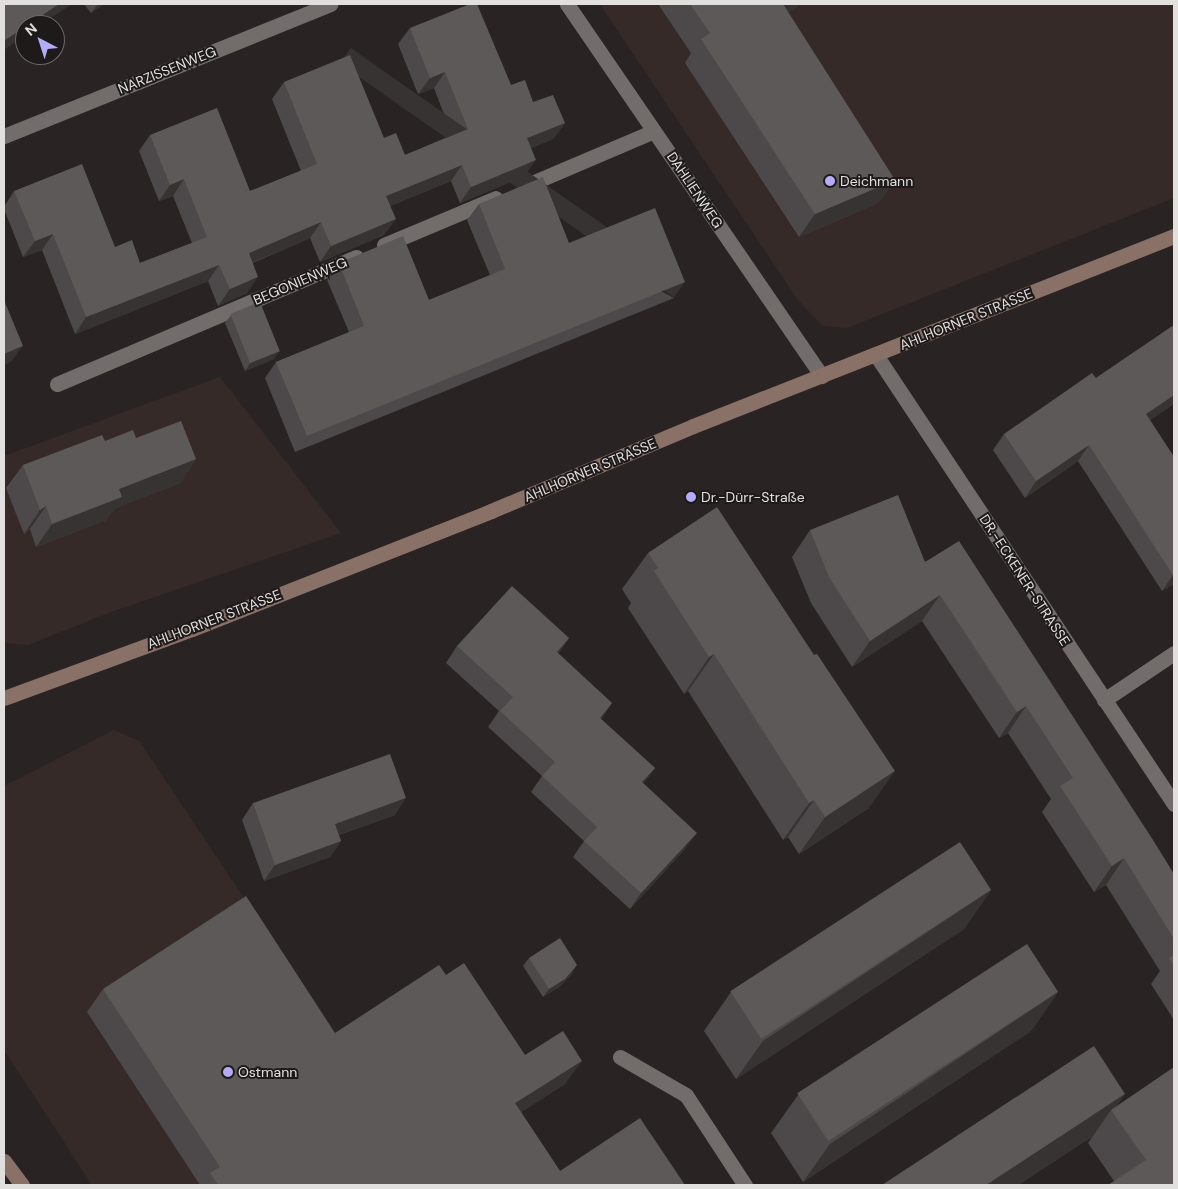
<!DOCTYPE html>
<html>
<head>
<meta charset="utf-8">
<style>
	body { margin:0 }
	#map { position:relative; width:1178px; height:1189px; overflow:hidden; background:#292423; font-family:"DM Sans",sans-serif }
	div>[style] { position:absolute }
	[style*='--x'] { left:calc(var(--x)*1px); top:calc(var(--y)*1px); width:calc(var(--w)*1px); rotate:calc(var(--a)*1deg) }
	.built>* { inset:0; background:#362a29 }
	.street>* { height:15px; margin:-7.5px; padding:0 7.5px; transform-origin:7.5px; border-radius:7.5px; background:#726c6b }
	.secondary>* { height:15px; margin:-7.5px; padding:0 7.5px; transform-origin:7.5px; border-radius:7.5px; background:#8a7168 }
	.wall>* { inset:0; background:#4d4849 }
	.shaded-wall>* { inset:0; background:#383333; transform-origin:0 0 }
	.building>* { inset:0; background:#5d5959; transform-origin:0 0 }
	.dots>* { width:14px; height:14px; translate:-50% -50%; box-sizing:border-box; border:2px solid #1f1a1a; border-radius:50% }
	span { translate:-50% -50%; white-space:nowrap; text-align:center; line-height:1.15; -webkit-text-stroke:4px #1f1a1a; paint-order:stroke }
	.street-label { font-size:14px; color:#e2dfdf }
	.poi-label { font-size:14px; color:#e2dfdf }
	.left { translate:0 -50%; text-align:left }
	.frame { position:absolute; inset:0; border:5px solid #e2dfdf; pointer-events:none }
	.north { position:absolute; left:15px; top:15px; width:50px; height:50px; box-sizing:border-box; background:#1f1a1a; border:1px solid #6d6969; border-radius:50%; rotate:320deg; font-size:14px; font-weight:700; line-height:20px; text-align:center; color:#e2dfdf }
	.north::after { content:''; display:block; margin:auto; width:18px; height:22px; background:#b4acf9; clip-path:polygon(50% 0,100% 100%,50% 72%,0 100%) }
</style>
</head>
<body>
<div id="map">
	<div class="built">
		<div style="clip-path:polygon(600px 4px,1174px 4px,1174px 198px,847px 328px,823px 326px,798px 300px)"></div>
		<div style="clip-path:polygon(220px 377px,341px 533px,111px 612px,28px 645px,4px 643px,4px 456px)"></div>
		<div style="clip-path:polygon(114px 730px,139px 741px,435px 1185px,92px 1185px,4px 1050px,4px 786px)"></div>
	</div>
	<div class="street">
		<div style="--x:567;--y:4;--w:451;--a:55.6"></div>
		<div style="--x:4;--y:136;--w:352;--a:-22"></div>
		<div style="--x:525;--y:186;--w:140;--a:-23.1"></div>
		<div style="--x:384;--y:245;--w:121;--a:-22.8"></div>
		<div style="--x:876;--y:355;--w:539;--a:56.43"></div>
		<div style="--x:57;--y:384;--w:325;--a:-23"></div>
		<div style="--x:1104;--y:700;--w:84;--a:-33.9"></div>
		<div style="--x:620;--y:1057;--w:76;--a:29.9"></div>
		<div style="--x:686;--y:1095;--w:108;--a:56.8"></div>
	</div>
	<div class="secondary">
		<div style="--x:4;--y:698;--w:200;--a:-20.2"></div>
		<div style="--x:192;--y:629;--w:321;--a:-21.5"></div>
		<div style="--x:491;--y:511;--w:219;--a:-22.8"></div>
		<div style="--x:693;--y:426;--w:517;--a:-21.55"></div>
		<div style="--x:4;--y:1161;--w:30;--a:53"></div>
	</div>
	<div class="wall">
		<div style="clip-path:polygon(84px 4px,104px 4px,91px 13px)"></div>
		<div style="clip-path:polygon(658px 4px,801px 4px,788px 12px,895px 180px,878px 203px,799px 237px,685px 63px,691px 53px)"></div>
		<div style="clip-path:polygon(410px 28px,511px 85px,533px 102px,565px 123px,553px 139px,531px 148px,524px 176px,460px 203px,451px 181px,390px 206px,384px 235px,320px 262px,310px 238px,253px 263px,247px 293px,218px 306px,208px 281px,75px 334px,42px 250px,23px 257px,4px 209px,4px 207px,14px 191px,115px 247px,140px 263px,192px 243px,173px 196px,159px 201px,139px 151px,150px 135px,250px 191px,301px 171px,272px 99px,284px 82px,384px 138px,405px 155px,452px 135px,434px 88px,418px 94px,398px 44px)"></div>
		<div style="clip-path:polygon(479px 204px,569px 243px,674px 298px,295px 452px,265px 378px,276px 362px,349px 332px,327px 280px,339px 263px,429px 300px,490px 275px,467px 220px)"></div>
		<div style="clip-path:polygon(231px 315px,274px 359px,245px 371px,225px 323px)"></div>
		<div style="clip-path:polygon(1174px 325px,1174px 404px,1150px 420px,1174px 457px,1174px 584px,1162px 591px,1078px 461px,1025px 498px,993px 450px,1004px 434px,1096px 378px)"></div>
		<div style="clip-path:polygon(136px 438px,196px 459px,180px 483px,115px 508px,106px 520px,36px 547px,30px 529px,24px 534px,6px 488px,23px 465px,105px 441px)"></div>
		<div style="clip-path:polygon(810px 530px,925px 562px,1174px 874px,1174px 1020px,1151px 984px,1160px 971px,1106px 885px,1094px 892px,1042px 812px,1051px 799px,1008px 733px,999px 738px,922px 621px,852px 667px,811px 603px,792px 557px)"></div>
		<div style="clip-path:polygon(648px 553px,869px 808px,799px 854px,788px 837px,783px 840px,688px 691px,684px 694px,628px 608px,631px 603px,622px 589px)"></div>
		<div style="clip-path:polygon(569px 638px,558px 654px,612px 703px,601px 719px,655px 768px,643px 784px,685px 849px,630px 909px,573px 857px,584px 841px,531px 792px,542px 776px,488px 727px,499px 711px,446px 663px,457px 646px)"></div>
		<div style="clip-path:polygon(253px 803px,395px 815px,339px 835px,341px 841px,330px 857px,264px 881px,242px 820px)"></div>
		<div style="clip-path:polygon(991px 890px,964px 929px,736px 1079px,704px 1031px,731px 992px)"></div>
		<div style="clip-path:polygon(529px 958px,572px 974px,559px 987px,543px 997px,523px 966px)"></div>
		<div style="clip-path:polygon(446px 975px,525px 1055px,565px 1084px,521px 1112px,560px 1171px,685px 1185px,200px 1185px,87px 1012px,103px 989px,335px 1033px)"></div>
		<div style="clip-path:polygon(1058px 992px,1031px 1031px,803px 1182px,771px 1133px,798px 1095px)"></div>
		<div style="clip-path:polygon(1116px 1107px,1174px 1185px,1114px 1181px,1088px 1143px,1093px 1136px,1018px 1185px,882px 1185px)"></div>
	</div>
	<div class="shaded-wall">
		<div style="clip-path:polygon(59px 4px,72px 4px,40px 25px,28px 25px)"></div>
		<div style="clip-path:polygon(98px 4px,104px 4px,91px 13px)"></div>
		<div style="clip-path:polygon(783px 4px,801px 4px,766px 27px)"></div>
		<div style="clip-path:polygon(25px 27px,25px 35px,4px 50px,4px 41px)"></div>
		<div style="clip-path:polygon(445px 72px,434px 88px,418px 94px,430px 78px)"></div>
		<div style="clip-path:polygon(565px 123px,553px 139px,516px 154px,527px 138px)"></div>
		<div style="clip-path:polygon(536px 160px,524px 176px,460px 203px,471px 187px)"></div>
		<div style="clip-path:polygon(462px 165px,451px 181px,375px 212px,386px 196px)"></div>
		<div style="clip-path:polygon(184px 179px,173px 196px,159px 201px,170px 185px)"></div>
		<div style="clip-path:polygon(895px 180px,878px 203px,799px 237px,815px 214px)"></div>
		<div style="clip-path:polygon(396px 219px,384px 235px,320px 262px,331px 246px)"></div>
		<div style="clip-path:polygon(321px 222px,310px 238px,237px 269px,249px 253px)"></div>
		<div style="clip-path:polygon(53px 234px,42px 250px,23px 257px,35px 241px)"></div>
		<div style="clip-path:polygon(219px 265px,208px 281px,75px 334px,86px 317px)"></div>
		<div style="clip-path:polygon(258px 277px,247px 293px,218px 306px,230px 289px)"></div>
		<div style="left:685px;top:282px;width:19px;height:408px;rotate:125deg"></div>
		<div style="clip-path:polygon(23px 346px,11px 362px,4px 365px,4px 354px)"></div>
		<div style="clip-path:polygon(280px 351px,274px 359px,245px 371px,251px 362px)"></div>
		<div style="clip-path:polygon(1174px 395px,1174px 404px,1135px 430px,1146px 414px)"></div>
		<div style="clip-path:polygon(1089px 445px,1078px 461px,1025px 498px,1036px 481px)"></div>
		<div style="clip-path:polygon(196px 459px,180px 483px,115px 508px,106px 520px,36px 547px,52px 524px,119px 489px)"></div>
		<div style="clip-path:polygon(46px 506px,30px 529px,24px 534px,40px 510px)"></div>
		<div style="clip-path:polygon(1173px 575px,1174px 575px,1174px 584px,1162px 591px)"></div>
		<div style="clip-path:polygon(940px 595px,922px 621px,852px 667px,870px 641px)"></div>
		<div style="clip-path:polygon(569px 638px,558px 654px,557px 652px)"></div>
		<div style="clip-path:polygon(714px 654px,688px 691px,684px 694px,709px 657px)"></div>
		<div style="clip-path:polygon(612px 703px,601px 720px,600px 718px)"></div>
		<div style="clip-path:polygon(1026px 706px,1008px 733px,999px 738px,1017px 712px)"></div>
		<div style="clip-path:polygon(655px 768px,643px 784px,642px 782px)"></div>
		<div style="clip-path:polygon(895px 771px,869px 808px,799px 854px,825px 817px)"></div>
		<div style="clip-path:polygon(406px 798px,395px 815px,324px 840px,335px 824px)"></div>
		<div style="clip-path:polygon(814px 800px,788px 837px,783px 840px,809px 803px)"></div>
		<div style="clip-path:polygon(697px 833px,685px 849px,630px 909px,641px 893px)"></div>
		<div style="clip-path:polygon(341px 841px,330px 857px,264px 881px,275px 865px)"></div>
		<div style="clip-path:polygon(1124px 858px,1106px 885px,1094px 892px,1112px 866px)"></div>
		<div style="clip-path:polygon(991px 890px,964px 929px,736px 1079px,763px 1041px)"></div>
		<div style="clip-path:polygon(577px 965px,572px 974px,559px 987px,543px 997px,549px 989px)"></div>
		<div style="clip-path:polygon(1058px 992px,1031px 1031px,803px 1182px,830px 1144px)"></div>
		<div style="clip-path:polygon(582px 1061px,565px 1084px,499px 1126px,515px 1103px)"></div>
		<div style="clip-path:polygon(1125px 1094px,1113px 1112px,1111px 1110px,1093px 1136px,1018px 1185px,986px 1185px)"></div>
	</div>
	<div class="building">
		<div style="clip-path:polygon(4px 4px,59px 4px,28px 25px,25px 25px,25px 27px,4px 41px)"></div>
		<div style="clip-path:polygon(470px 4px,477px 4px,511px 85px,525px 80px,533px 102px,553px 95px,565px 123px,527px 138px,536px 160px,471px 187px,462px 165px,386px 196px,396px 219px,331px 246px,321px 222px,249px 253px,258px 277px,230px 289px,219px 265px,86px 317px,53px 234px,35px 241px,14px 191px,82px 164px,115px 247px,132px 240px,140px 263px,207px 237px,184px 179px,170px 185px,150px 135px,217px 108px,250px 191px,317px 164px,284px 82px,350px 55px,384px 138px,396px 133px,405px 155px,468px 129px,445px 72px,430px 78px,410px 28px)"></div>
		<div style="clip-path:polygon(690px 4px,783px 4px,895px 180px,815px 214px,701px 39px,710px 33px)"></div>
		<div style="clip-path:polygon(543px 177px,569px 243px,655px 208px,685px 282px,307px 436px,276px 362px,364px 326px,339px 263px,403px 236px,429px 300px,505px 269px,479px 204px)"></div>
		<div style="clip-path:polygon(4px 300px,23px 346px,4px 354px)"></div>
		<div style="left:260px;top:302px;width:53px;height:32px;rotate:68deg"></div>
		<div style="clip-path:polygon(1174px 325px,1174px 395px,1146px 414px,1174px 457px,1174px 575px,1173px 575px,1089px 445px,1036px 481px,1004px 434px,1092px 373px,1096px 378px)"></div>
		<div style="clip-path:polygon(181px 421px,196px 459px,119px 489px,122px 497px,52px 524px,46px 506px,40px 510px,23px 465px,102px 435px,105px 441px,133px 430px,136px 438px)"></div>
		<div style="clip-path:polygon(898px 495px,925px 562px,959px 541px,1153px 840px,1174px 874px,1174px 939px,1124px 858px,1112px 866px,1060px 786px,1073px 778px,1026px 706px,1017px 712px,940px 595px,870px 641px,829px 577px,810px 530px)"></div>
		<div style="clip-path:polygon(717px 507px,814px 655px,817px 654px,895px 771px,825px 817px,814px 800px,809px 803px,714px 654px,709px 657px,654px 571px,658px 568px,648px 553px)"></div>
		<div style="clip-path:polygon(512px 586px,569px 638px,557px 652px,612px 703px,600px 718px,655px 768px,642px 782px,697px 833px,641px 893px,584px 841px,597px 827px,542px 776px,555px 762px,500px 711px,513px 697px,457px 646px)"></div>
		<div style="clip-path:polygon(390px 754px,406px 798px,335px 824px,341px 841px,275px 865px,253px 803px)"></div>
		<div style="left:960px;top:842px;width:57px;height:274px;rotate:57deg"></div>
		<div style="clip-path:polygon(246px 896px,335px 1033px,439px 965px,446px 975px,464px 963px,525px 1055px,563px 1031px,582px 1061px,515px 1103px,560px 1171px,640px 1118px,685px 1185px,218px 1185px,210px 1173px,220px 1167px,103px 989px)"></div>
		<div style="clip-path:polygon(560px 938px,577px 965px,565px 979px,549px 989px,529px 958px)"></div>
		<div style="left:1027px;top:944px;width:57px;height:274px;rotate:57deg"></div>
		<div style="clip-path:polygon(1174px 955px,1174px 966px,1169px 958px)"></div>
		<div style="clip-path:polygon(1094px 1046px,1125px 1094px,986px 1185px,882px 1185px)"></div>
		<div style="clip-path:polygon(1174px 1067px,1174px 1185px,1108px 1185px,1146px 1160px,1111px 1110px)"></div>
	</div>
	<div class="dots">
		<div style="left:830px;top:181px;background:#b4acf9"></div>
		<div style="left:691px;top:497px;background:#b4acf9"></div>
		<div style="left:228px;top:1072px;background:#b4acf9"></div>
	</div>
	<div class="street-label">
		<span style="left:167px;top:70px;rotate:-22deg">NARZISSENWEG</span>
		<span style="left:695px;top:190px;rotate:56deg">DAHLIENWEG</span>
		<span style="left:300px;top:281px;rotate:-23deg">BEGONIENWEG</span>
		<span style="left:966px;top:319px;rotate:-22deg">AHLHORNER STRASSE</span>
		<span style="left:590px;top:470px;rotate:-23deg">AHLHORNER STRASSE</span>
		<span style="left:1025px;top:580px;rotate:57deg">DR.-ECKENER-STRASSE</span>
		<span style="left:214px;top:619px;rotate:-21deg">AHLHORNER STRASSE</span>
	</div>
	<div class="poi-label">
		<span class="left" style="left:840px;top:181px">Deichmann</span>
		<span class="left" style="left:701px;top:497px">Dr.-Dürr-Straße</span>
		<span class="left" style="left:238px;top:1072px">Ostmann</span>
	</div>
	<div class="frame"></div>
	<div class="north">N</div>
</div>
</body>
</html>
